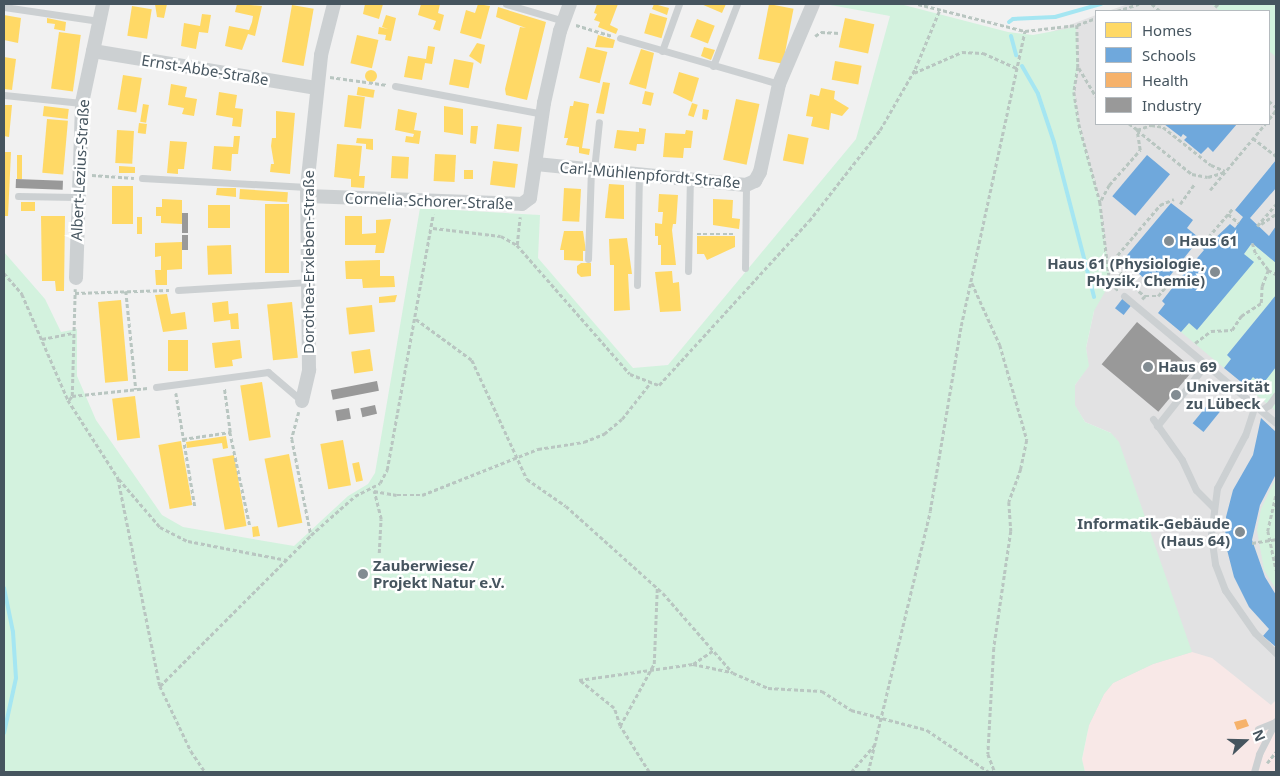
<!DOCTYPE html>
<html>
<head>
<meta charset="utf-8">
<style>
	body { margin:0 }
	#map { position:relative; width:1280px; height:776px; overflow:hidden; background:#f1f1f1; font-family:"Noto Sans",sans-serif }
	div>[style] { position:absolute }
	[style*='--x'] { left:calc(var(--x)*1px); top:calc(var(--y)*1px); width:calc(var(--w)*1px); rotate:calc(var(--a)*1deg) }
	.education>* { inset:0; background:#e2e2e3 }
	.medical>* { inset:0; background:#f8e8e7 }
	.green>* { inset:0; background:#d3f2de }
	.homes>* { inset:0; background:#ffd966; transform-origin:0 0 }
	.round { border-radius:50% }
	.schools>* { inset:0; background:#6fa8dc; transform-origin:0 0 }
	.health>* { inset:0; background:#f6b26b }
	.industry>* { inset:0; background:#999; transform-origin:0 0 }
	.stream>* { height:4px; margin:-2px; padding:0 2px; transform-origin:2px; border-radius:2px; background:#a5e6f2 }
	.path>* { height:2.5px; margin-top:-1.25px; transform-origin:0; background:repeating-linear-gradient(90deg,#b9c6c1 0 4px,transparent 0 6.5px) }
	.service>* { height:7px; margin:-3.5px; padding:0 3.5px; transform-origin:3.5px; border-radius:3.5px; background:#ccd0d2 }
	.minor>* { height:14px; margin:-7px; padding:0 7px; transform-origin:7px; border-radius:7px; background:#ccd0d2 }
	.dots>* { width:14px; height:14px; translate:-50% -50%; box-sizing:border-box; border:2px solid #fff; border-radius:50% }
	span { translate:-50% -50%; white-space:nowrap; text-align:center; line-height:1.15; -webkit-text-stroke:5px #fff; paint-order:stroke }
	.street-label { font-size:15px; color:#46555f }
	.poi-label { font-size:15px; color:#46555f; font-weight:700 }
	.left { translate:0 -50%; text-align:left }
	.right { translate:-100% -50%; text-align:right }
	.frame { position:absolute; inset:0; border:5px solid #46555f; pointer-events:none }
	.legend { position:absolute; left:1095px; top:10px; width:175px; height:115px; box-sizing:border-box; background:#fff; border:1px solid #b5bbbf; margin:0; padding:6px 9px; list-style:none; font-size:15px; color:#46555f }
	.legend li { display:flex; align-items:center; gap:10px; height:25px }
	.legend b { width:25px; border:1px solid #b5bbbf }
	.north { position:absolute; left:1220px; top:716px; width:50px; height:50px; -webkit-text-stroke:4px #fff; paint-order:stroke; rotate:69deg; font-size:14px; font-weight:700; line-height:20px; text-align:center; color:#46555f }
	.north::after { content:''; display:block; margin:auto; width:18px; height:22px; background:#46555f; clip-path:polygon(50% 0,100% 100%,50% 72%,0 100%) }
</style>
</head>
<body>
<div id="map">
	<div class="education">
		<div style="clip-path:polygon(1128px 4px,1276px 4px,1276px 772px,1085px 772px,1111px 433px,1085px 422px,1075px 406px,1075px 385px,1088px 366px,1086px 348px,1094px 311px,1051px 32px,1096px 15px,1096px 124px,1269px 124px,1269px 11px,1108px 11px)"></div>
	</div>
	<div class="medical">
		<div style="clip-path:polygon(1192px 652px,1212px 658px,1271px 705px,1276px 700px,1276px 772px,1085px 772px,1082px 760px,1089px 725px,1104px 694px,1113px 683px,1153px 664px)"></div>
	</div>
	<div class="green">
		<div style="clip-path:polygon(825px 4px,900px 4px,1008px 32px,1033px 35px,1076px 27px,1078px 67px,1074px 92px,1079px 124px,1100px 202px,1110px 283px,1094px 311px,1086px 348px,1089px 366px,1075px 385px,1075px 405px,1085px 422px,1111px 433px,1119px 442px,1192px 652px,1153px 664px,1113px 683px,1104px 694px,1089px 725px,1082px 759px,1085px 772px,4px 772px,4px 252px,45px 299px,61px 332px,77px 329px,77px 376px,96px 420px,162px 515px,183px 527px,294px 546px,348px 496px,368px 484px,375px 473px,420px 208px,540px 215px,538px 258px,633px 368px,668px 365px,856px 139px,890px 16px)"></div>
		<div style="clip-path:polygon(1211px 4px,1276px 4px,1276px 57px,1269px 51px,1269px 11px,1220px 11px)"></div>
		<div style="clip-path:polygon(1252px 243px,1276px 263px,1276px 295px,1227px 355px,1231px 359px,1224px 368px,1181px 332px,1189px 323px,1197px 330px,1253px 262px,1244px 254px)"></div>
		<div style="clip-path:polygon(1276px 367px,1276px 411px,1246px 386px,1253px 377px,1262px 384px)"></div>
		<div style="clip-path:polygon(1276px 478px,1276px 589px,1264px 570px,1257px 530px,1261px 509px)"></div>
	</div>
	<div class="homes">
		<div style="clip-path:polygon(155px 4px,167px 4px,164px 18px,157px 17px)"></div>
		<div style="clip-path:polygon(237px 4px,262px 6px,255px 36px,248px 34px,242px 50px,225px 46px,229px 26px,249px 30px,252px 22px,253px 16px,235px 12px)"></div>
		<div style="clip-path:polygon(365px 4px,383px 4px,379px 19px,363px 14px)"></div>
		<div style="clip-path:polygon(421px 4px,440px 4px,438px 13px,444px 15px,440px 31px,433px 29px,436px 21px,418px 15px)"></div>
		<div style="clip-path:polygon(478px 4px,490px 6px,481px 39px,460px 33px,466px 10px,475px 13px)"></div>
		<div style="clip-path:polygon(597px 4px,618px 4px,610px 25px,618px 29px,616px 34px,598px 27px,600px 22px,594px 20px,597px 14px,594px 13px)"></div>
		<div style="clip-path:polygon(654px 4px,669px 8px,667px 15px,652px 9px)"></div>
		<div style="clip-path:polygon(701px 4px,726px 4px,722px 13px)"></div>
		<div style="left:769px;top:4px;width:25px;height:56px;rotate:11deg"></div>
		<div style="left:292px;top:5px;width:22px;height:58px;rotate:10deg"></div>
		<div style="left:132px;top:6px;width:20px;height:30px;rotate:9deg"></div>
		<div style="clip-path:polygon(498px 7px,546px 22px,527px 100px,506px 95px,505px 89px,520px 27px,526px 28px,496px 17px)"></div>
		<div style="left:650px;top:13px;width:18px;height:21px;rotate:16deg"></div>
		<div style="clip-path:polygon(202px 14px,211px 15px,208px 33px,199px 32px,196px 49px,181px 46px,184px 23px,200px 26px)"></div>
		<div style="clip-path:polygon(4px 15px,21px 18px,18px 43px,4px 40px)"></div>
		<div style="clip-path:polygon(386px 15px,396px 18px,391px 41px,385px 40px,386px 35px,378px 34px,379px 27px,388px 29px,382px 27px)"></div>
		<div style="clip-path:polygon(47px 18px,66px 22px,65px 31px,54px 29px,55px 24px,47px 23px)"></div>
		<div style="left:845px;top:18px;width:30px;height:30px;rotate:12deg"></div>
		<div style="left:697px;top:19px;width:19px;height:19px;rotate:21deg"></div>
		<div style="left:59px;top:32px;width:22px;height:57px;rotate:8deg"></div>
		<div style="left:357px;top:35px;width:22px;height:29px;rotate:13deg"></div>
		<div style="clip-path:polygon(598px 35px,615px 40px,613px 48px,595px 47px)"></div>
		<div style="clip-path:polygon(477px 43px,485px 45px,481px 64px,469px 56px)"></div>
		<div style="clip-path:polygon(428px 46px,435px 47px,432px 64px,425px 63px,422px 80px,404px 77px,408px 56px,426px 59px)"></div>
		<div style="left:587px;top:47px;width:21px;height:32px;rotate:14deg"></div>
		<div style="clip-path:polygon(704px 47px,715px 50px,711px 60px,701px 56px)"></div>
		<div style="clip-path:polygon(641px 49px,654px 53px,646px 89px,629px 84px)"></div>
		<div style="clip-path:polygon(4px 57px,16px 59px,12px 90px,4px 89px)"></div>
		<div style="left:454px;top:59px;width:20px;height:26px;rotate:11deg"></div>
		<div style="left:835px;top:61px;width:27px;height:19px;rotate:10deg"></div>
		<div class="round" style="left:365px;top:70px;width:12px;height:12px"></div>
		<div style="clip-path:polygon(679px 72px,699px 78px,692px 102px,673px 93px)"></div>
		<div style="left:123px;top:75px;width:19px;height:35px;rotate:9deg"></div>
		<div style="clip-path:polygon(603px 82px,610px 83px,604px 114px,596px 113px)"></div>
		<div style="clip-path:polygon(171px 84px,187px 87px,185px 97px,197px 99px,194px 116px,182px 114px,184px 108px,168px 105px)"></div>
		<div style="left:358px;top:87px;width:17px;height:8px;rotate:10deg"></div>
		<div style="clip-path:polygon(821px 88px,835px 91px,834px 99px,849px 108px,842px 116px,831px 113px,829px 130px,811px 126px,813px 117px,806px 116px,810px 94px,819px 96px)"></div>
		<div style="left:645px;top:91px;width:9px;height:13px;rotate:13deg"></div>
		<div style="clip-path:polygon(219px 92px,237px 95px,235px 108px,243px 109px,241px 127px,232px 126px,233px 118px,216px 115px)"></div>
		<div style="left:348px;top:95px;width:17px;height:32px;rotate:7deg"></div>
		<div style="left:736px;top:99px;width:24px;height:62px;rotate:12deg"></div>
		<div style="clip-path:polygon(574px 101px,589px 104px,582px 148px,590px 149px,589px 155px,579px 153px,579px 147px,566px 145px,568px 138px,564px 138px,570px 106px,573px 106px)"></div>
		<div style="left:692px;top:103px;width:6px;height:13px;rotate:18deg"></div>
		<div style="left:143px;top:104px;width:6px;height:18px;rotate:9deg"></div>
		<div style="clip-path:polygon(4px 105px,12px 105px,9px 137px,4px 136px)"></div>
		<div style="left:44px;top:106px;width:25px;height:10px;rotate:7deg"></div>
		<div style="clip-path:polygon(444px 106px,463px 109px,463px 135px,444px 132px)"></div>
		<div style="clip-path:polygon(398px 109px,417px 113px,414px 130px,421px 131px,419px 144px,405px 142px,406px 136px,413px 137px,414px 134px,395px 130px)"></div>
		<div style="clip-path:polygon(703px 109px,709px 110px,707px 120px,702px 119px)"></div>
		<div style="clip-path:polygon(276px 111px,295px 113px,290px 174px,270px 172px,271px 164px,274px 164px,271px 146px,272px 138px,276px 138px)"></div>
		<div style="left:47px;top:119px;width:21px;height:54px;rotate:5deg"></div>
		<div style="left:139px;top:123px;width:8px;height:10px;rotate:7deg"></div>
		<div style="left:497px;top:124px;width:25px;height:25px;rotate:7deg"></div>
		<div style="clip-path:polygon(471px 126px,478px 126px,476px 144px,470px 143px)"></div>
		<div style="clip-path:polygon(639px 128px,646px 129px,644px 144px,637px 144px,636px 151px,614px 148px,617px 130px,639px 132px)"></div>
		<div style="left:117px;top:130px;width:17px;height:33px;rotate:3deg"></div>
		<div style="clip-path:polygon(686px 130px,693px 131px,691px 148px,684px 148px,683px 158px,663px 157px,665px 133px,685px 134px)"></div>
		<div style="left:788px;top:134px;width:21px;height:27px;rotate:11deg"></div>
		<div style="clip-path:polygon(234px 136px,240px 136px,238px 154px,232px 154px,231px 171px,212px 169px,214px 146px,233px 147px)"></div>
		<div style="clip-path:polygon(357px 138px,373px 139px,373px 150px,366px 149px,366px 144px,356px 143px)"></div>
		<div style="clip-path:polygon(170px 141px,187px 142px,184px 169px,178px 169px,178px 174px,167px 173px)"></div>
		<div style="clip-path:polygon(337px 144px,362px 146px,359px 176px,365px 176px,364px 188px,351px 187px,351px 179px,334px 177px)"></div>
		<div style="clip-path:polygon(4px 152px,11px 152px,8px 216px,4px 216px)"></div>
		<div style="left:435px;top:154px;width:21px;height:27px;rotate:3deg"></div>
		<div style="left:17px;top:155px;width:5px;height:24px"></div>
		<div style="left:392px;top:156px;width:17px;height:22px;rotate:3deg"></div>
		<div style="left:493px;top:161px;width:25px;height:24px;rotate:7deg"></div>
		<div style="clip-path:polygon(119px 166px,135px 167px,135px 173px,119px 173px)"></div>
		<div style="left:464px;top:170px;width:9px;height:9px"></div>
		<div style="clip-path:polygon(609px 184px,624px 185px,624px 219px,605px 218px)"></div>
		<div style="left:112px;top:186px;width:21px;height:38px"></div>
		<div style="clip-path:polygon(217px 188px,236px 188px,236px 197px,216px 195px)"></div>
		<div style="left:564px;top:188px;width:17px;height:33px;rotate:3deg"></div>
		<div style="left:240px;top:189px;width:48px;height:10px;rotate:4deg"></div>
		<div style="clip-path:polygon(659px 194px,678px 195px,676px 224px,673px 224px,672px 230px,676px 265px,661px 265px,661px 245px,658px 245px,658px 236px,655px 236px,655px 223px,662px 224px,663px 212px,658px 212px)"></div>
		<div style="clip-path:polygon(162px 199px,182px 200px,182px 224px,161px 223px,161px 216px,156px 216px,156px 207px,162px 207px)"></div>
		<div style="clip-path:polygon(713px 199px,733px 200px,732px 218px,740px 219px,739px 229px,713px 225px)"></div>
		<div style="left:21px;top:202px;width:14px;height:9px"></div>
		<div style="left:265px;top:204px;width:24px;height:69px"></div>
		<div style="left:208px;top:205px;width:22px;height:23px"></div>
		<div style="clip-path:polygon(41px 216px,65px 216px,64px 291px,56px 291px,55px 281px,42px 281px)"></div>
		<div style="clip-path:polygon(345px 216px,362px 216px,362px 234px,376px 233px,376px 220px,391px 219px,384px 253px,375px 253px,376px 245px,345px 245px)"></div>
		<div style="left:137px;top:217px;width:5px;height:17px"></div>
		<div style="clip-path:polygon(564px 231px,583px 231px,586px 251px,583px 251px,583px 261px,564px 260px,564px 250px,560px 250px)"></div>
		<div style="clip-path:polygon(697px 236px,735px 236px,735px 247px,707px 260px,704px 254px,697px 254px)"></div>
		<div style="clip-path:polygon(627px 238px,632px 274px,628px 274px,630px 310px,614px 311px,614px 265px,610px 265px,609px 239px)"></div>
		<div style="clip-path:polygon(182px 242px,182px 269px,167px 270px,167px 285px,156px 285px,155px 270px,161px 270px,161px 256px,155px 257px,155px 243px)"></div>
		<div style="left:231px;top:245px;width:29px;height:24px;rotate:88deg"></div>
		<div style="clip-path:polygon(380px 260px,380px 276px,394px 276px,395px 287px,363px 288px,362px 279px,346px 279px,345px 261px)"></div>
		<div style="clip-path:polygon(581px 263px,591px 263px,591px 276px,581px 277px,577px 273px,577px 266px)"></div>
		<div style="clip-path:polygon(672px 271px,673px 283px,679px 282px,681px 311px,660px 312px,655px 272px)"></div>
		<div style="clip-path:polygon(167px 294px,171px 314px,185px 312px,187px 329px,163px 332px,155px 295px)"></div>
		<div style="clip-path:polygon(397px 295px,395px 302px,379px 303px,379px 297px)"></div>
		<div style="left:121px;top:300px;width:81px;height:23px;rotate:85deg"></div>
		<div style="clip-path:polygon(228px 301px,229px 314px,238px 313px,239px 329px,231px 329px,230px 320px,214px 322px,212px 303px)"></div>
		<div style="left:292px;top:302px;width:56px;height:25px;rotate:84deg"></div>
		<div style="left:372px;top:305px;width:27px;height:26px;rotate:84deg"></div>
		<div style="left:188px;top:340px;width:31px;height:20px;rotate:90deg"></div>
		<div style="clip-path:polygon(240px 340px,242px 358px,232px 360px,233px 366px,215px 368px,212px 343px)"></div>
		<div style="left:370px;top:349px;width:22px;height:19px;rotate:82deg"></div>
		<div style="left:262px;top:382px;width:56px;height:22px;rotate:81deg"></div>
		<div style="left:135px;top:396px;width:42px;height:23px;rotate:83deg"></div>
		<div style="clip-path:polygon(226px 436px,228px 448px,223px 449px,222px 443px,187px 448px,186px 442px)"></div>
		<div style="left:343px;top:440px;width:46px;height:23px;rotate:80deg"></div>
		<div style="left:181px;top:441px;width:65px;height:23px;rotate:80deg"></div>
		<div style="left:289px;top:454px;width:70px;height:25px;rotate:79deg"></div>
		<div style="left:234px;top:455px;width:72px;height:22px;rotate:80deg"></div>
		<div style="left:359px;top:462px;width:19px;height:7px;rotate:78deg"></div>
		<div style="clip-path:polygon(258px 526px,260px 536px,253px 537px,252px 527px)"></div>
	</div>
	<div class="schools">
		<div style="clip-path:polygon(1164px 124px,1237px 124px,1213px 152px,1208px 147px,1201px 154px,1184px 140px,1187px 137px,1183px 134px,1181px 137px)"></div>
		<div style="left:1147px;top:155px;width:30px;height:54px;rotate:40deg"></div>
		<div style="clip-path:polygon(evenodd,1276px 160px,1276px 188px,1250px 218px,1269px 236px,1276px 226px,1276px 263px,1252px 243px,1244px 254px,1254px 262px,1197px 330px,1189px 323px,1181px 332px,1158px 313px,1165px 304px,1162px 301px,1173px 287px,1150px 273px,1145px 279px,1123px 260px,1171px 203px,1193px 220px,1187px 228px,1208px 245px,1230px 224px,1235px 228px,1243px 217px,1235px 210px,1276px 160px,1196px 243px,1204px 250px,1176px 283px,1169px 277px,1196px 243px)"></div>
		<div style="clip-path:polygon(1276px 295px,1276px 367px,1262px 385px,1253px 377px,1246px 386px,1224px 368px,1231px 359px,1227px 355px)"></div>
		<div style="left:1123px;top:298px;width:11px;height:13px;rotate:38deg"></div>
		<div style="left:1209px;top:403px;width:14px;height:26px;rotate:39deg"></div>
		<div style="clip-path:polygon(1261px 418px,1276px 432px,1276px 474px,1260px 505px,1252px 540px,1265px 577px,1276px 595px,1276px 647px,1263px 636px,1269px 629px,1249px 607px,1234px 577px,1225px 542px,1226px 517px,1233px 490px,1253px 455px)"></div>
	</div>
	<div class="health">
		<div style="clip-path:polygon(1246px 719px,1249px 726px,1237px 730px,1234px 722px)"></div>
	</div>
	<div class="industry">
		<div style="left:16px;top:179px;width:47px;height:9px;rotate:2deg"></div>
		<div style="left:182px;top:213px;width:6px;height:20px"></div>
		<div style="left:182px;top:235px;width:6px;height:15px"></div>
		<div style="left:1137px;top:322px;width:74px;height:55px;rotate:40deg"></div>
		<div style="left:377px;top:381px;width:10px;height:47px;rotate:79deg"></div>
		<div style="left:375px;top:405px;width:9px;height:15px;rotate:77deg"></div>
		<div style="left:349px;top:408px;width:11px;height:14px;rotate:80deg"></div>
	</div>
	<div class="stream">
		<div style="--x:1009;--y:22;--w:5;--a:-37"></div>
		<div style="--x:1013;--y:19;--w:42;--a:-2.7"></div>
		<div style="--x:1055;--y:17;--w:48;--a:-15.8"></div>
		<div style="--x:1011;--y:36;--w:20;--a:75"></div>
		<div style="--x:1022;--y:66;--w:32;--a:60"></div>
		<div style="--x:1038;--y:94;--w:51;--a:71.6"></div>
		<div style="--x:1054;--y:142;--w:160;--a:75.5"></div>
		<div style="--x:4;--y:588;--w:45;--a:78.4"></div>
		<div style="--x:13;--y:632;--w:46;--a:86.3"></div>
		<div style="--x:16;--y:678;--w:56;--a:102.3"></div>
	</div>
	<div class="path">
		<div style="--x:918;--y:4;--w:110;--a:14.2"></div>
		<div style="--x:1025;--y:31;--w:52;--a:-6.6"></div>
		<div style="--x:1077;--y:25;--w:20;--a:-20"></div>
		<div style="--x:1152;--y:4;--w:11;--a:41"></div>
		<div style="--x:1215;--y:7;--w:4;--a:-45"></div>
		<div style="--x:1117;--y:11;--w:23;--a:-18"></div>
		<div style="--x:576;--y:25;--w:37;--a:17"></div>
		<div style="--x:1077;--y:25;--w:42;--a:88.6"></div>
		<div style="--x:1078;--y:67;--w:25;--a:99"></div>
		<div style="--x:1074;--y:92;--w:32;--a:81"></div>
		<div style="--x:1079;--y:124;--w:81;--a:74.9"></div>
		<div style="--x:1100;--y:202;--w:82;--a:83"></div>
		<div style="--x:1110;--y:283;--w:11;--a:41"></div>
		<div style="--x:815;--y:36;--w:7;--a:-34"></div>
		<div style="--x:821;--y:32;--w:19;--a:3"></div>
		<div style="--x:1079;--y:68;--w:33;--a:59"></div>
		<div style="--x:914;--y:73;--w:52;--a:-23.6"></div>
		<div style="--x:962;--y:52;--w:21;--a:3"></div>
		<div style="--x:983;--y:53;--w:37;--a:24"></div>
		<div style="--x:330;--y:77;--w:58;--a:8"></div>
		<div style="--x:1269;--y:101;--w:9;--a:41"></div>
		<div style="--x:1269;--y:119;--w:11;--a:-52"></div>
		<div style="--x:1137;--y:130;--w:70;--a:38.7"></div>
		<div style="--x:1192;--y:174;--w:16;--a:11"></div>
		<div style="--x:1208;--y:177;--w:18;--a:-16"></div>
		<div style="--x:1137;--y:130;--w:15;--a:-20"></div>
		<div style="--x:1151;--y:125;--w:12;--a:9"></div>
		<div style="--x:1163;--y:127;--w:61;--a:38.4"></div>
		<div style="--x:1211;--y:165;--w:15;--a:23"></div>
		<div style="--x:1253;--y:138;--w:29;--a:38"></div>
		<div style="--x:92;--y:175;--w:42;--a:4.1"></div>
		<div style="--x:1210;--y:190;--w:86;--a:-50.2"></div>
		<div style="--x:1101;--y:200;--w:17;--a:-62"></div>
		<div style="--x:1109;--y:185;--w:47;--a:-48.5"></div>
		<div style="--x:1140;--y:150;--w:20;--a:-99"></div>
		<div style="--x:1137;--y:130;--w:10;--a:-143"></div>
		<div style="--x:1180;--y:204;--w:24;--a:-54"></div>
		<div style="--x:1228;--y:214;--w:14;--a:39"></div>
		<div style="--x:1261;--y:224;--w:18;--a:-34"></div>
		<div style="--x:1257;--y:226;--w:29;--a:-49"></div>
		<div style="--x:433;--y:228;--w:68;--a:6.7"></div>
		<div style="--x:501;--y:236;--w:18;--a:29"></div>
		<div style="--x:517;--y:245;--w:171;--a:48.8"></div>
		<div style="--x:630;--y:374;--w:31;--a:21"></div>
		<div style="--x:659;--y:385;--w:222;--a:-47.6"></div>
		<div style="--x:809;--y:221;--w:115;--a:-52"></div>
		<div style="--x:880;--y:130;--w:70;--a:-60.2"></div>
		<div style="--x:915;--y:69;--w:65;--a:-67.4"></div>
		<div style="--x:697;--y:234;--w:39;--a:0"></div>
		<div style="--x:1204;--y:242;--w:45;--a:-49.5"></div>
		<div style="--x:517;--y:245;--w:28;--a:-84"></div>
		<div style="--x:1109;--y:265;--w:79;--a:-49.6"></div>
		<div style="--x:1160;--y:205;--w:15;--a:-23"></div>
		<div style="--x:1268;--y:270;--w:9;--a:27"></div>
		<div style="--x:4;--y:273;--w:28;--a:49"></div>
		<div style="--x:22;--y:294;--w:116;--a:66.5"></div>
		<div style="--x:68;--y:400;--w:93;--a:57.3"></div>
		<div style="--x:118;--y:478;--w:212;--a:78.6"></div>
		<div style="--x:160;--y:686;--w:72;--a:64.5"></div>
		<div style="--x:191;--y:751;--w:25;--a:56"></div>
		<div style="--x:1119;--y:275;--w:33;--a:39"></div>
		<div style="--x:972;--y:283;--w:68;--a:65.7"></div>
		<div style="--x:1000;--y:345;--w:99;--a:74.1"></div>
		<div style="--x:1027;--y:440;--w:30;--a:102"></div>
		<div style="--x:1021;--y:469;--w:35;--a:110"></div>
		<div style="--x:1009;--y:502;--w:29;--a:86"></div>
		<div style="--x:1011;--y:531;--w:118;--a:98.3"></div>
		<div style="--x:994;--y:648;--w:106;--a:93.2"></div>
		<div style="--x:988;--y:754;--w:19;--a:69"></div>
		<div style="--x:1111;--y:285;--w:27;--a:-48"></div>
		<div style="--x:126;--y:291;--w:99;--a:84.2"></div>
		<div style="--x:75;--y:293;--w:94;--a:-1.8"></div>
		<div style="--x:1142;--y:299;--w:4;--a:-45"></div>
		<div style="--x:1145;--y:296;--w:13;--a:0"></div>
		<div style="--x:1158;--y:296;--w:16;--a:-50"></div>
		<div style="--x:416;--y:319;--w:69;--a:36.2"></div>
		<div style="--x:472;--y:360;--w:131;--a:65.2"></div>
		<div style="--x:527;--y:479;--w:47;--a:34.7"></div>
		<div style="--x:566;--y:506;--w:130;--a:41.9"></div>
		<div style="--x:663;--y:593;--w:106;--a:48.8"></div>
		<div style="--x:733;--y:673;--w:38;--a:23"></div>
		<div style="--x:768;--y:688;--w:54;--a:3.2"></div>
		<div style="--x:822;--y:691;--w:35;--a:33"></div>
		<div style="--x:851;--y:710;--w:79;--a:14.7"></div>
		<div style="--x:927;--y:730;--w:75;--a:34.1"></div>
		<div style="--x:42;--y:339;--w:32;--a:-11"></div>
		<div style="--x:1195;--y:343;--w:20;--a:-37"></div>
		<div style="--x:1211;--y:331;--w:21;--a:-3"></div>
		<div style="--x:1232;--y:330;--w:17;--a:-57"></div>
		<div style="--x:1241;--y:316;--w:24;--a:-33"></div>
		<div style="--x:1261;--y:303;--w:17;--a:-87"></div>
		<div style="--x:1262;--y:286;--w:17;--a:-69"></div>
		<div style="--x:1268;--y:270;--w:21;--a:-127"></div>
		<div style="--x:1255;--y:253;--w:10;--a:-107"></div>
		<div style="--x:176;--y:393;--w:115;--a:80.5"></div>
		<div style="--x:72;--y:396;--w:76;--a:-6"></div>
		<div style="--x:69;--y:400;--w:5;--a:-53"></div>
		<div style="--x:72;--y:396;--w:107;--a:-88.4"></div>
		<div style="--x:299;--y:412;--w:28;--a:105"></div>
		<div style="--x:292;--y:439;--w:98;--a:78.8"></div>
		<div style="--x:230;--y:432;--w:96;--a:78"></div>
		<div style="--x:183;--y:439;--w:48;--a:-8.5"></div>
		<div style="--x:230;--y:432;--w:45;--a:-97.6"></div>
		<div style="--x:119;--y:479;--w:63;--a:49.5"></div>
		<div style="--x:160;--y:527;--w:31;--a:27"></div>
		<div style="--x:188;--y:541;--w:101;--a:10.9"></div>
		<div style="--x:1276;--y:496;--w:36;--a:103"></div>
		<div style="--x:1268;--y:531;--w:40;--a:78"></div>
		<div style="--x:1252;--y:543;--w:24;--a:-9"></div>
		<div style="--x:379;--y:553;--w:34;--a:-87"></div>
		<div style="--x:381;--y:519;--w:29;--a:-104"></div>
		<div style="--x:374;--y:491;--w:23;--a:10"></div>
		<div style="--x:397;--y:495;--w:25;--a:0"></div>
		<div style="--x:422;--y:495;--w:125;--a:-21.6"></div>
		<div style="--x:538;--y:449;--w:47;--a:-8.7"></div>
		<div style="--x:584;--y:442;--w:22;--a:-22"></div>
		<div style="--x:604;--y:434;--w:23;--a:-40"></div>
		<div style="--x:622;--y:419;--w:47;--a:-51.9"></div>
		<div style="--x:693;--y:664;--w:40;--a:12"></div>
		<div style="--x:160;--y:686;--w:214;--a:-45"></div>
		<div style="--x:311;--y:535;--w:59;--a:-41.6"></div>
		<div style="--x:355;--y:496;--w:28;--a:-27"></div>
		<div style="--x:380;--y:483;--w:15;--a:-62"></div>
		<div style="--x:387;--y:470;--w:260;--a:-79.8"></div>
		<div style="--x:620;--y:726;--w:19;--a:-108"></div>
		<div style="--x:614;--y:708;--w:45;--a:-141.3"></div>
		<div style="--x:579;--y:680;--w:115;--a:-8"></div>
		<div style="--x:693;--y:664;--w:25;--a:-34"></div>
		<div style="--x:1267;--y:763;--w:14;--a:-51"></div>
		<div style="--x:649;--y:772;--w:54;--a:-122.2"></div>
		<div style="--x:620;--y:726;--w:71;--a:-61.3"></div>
		<div style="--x:654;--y:664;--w:76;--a:-87.7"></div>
		<div style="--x:851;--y:772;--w:38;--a:-49"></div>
		<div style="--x:868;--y:772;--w:268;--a:-76.6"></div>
		<div style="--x:930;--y:511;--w:188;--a:-80.5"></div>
		<div style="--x:961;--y:326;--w:302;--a:-77.8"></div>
	</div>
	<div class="service">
		<div style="--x:506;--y:4;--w:60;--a:16.3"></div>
		<div style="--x:4;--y:7;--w:96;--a:8.4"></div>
		<div style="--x:620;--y:38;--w:166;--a:16.1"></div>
		<div style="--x:662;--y:51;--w:50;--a:-70.1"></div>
		<div style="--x:713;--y:66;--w:66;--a:-68.8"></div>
		<div style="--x:395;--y:86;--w:151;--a:10.7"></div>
		<div style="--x:4;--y:95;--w:78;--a:5.9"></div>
		<div style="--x:594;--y:170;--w:48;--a:-84.1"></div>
		<div style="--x:142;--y:178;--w:165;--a:3.1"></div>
		<div style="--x:18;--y:196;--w:59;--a:1"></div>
		<div style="--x:588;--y:259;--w:90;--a:-88.1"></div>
		<div style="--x:745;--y:268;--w:83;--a:-89.3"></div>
		<div style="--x:688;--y:271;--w:92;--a:-88.8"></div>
		<div style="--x:637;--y:285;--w:111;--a:-89"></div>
		<div style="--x:178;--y:290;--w:129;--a:-3.5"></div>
		<div style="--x:1124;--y:296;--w:198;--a:39.9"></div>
		<div style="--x:156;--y:387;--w:113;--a:-7.6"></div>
		<div style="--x:268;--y:372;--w:45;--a:40.5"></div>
		<div style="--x:1255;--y:405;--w:32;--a:108"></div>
		<div style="--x:1245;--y:435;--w:60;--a:117.8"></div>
		<div style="--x:1217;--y:488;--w:47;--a:97.3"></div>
		<div style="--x:1211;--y:535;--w:29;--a:82"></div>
		<div style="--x:1215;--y:564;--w:28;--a:69"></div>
		<div style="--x:1225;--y:590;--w:52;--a:55.1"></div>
		<div style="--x:1255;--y:633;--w:29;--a:44"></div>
		<div style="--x:1261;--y:410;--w:9;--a:-32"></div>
		<div style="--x:1269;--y:405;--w:12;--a:-55"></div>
		<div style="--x:1153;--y:419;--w:50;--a:54.7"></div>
		<div style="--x:1182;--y:460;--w:33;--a:65"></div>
		<div style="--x:1196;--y:490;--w:25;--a:45"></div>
		<div style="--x:1157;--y:426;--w:79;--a:-51.7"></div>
		<div style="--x:1258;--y:729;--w:18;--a:-22"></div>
		<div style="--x:1254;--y:772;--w:19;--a:-74"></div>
		<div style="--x:1259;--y:754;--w:37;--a:-63"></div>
	</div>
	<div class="minor">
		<div style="--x:93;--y:51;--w:227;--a:9.4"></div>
		<div style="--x:536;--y:164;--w:211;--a:5.7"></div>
		<div style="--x:746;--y:185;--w:10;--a:-24"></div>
		<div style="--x:755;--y:181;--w:10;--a:-61"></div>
		<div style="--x:760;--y:172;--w:90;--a:-77.8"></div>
		<div style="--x:779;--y:84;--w:87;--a:-67"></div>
		<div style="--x:307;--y:196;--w:215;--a:2.1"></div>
		<div style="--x:522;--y:204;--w:10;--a:-37"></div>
		<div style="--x:530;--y:198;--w:96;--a:-81.6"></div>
		<div style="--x:544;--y:103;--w:74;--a:-77.5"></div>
		<div style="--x:560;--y:31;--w:29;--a:-70"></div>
		<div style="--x:76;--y:278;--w:175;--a:-88"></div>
		<div style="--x:82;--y:103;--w:101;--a:-78"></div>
		<div style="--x:302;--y:401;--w:32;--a:-77"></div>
		<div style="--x:309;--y:370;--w:183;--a:-90.6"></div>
		<div style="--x:307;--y:187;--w:133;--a:-83.9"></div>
		<div style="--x:321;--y:55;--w:53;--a:-75.7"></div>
	</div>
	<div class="dots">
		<div style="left:1169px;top:241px;background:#828c92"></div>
		<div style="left:1215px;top:272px;background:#828c92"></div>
		<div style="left:1148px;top:367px;background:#828c92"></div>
		<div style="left:1176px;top:395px;background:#828c92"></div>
		<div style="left:1240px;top:532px;background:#828c92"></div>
		<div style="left:363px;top:574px;background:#828c92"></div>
	</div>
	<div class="street-label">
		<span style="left:205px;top:70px;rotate:9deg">Ernst-Abbe-Straße</span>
		<span style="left:80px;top:170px;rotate:-87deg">Albert-Lezius-Straße</span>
		<span style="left:650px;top:175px;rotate:5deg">Carl-Mühlenpfordt-Straße</span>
		<span style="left:429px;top:201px;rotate:2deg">Cornelia-Schorer-Straße</span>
		<span style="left:309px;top:262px;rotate:-90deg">Dorothea-Erxleben-Straße</span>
	</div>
	<div class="poi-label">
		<span class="left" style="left:1179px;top:241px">Haus 61</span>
		<span class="right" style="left:1205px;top:272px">Haus 61 (Physiologie,<br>Physik, Chemie)</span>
		<span class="left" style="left:1158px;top:367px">Haus 69</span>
		<span class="left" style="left:1186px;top:395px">Universität<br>zu Lübeck</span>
		<span class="right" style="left:1230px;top:532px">Informatik-Gebäude<br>(Haus 64)</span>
		<span class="left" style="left:373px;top:574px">Zauberwiese/<br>Projekt Natur e.V.</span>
	</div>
	<div class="frame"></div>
	<ul class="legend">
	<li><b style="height:14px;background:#ffd966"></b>Homes</li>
	<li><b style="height:14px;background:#6fa8dc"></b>Schools</li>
	<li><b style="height:14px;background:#f6b26b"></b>Health</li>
	<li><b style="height:14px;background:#999"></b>Industry</li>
	</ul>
	<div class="north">N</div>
</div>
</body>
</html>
